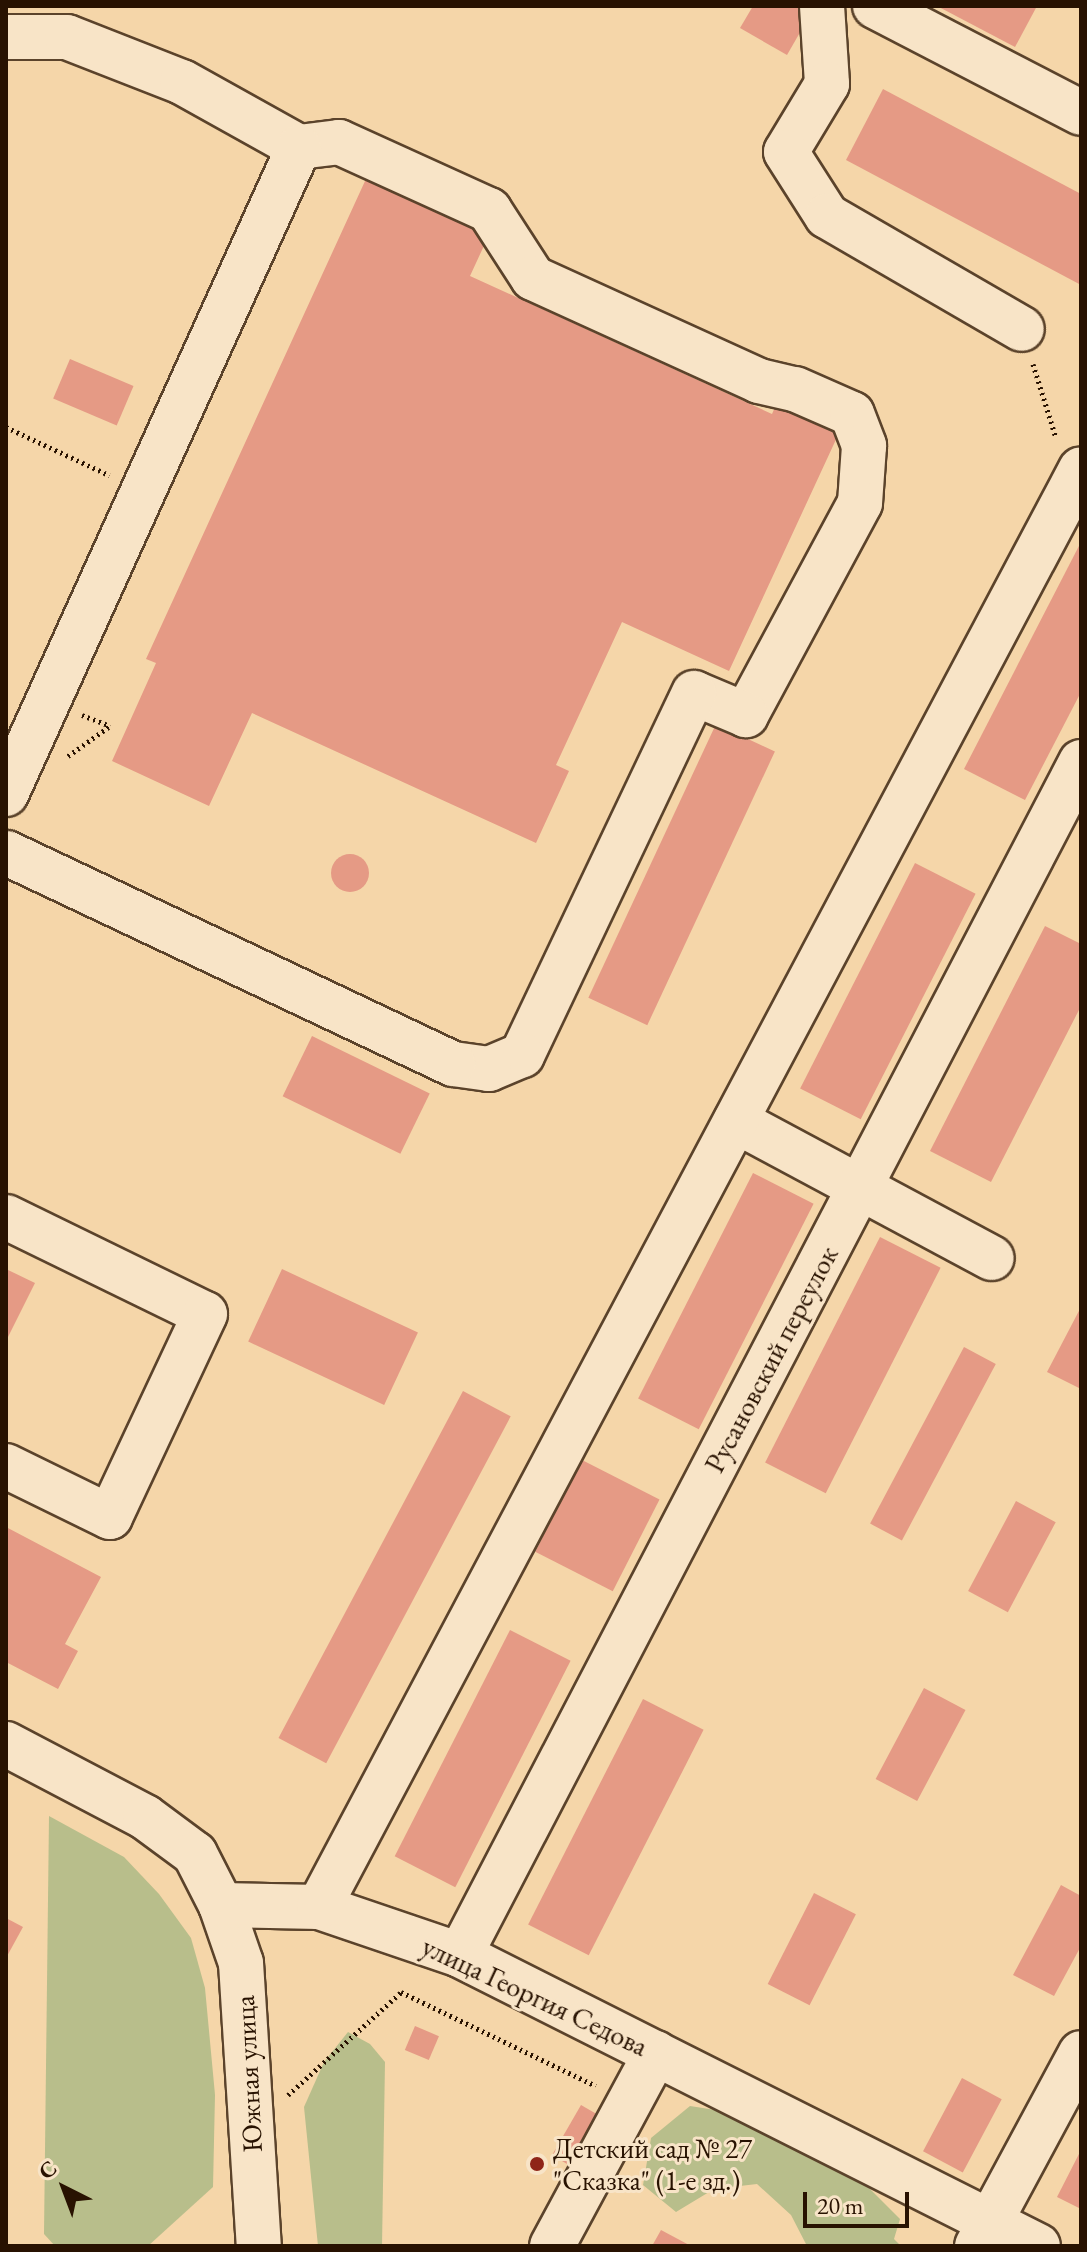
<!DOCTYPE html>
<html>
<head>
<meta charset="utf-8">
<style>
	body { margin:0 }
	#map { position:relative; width:1087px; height:2252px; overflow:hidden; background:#f5d6a9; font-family:"EB Garamond",serif }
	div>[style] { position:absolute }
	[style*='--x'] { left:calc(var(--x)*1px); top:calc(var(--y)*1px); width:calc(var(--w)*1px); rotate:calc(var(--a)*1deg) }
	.green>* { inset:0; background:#b8be8b }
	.building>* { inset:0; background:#e59a85; transform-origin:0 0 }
	.round { border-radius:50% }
	.path>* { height:5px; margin-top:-2.5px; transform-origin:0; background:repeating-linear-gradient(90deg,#281201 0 2px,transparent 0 6px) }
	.roads { filter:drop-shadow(2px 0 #5b432b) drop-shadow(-2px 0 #5b432b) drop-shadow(0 2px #5b432b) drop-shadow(0 -2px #5b432b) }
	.minor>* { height:44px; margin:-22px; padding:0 22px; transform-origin:22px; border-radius:22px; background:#f8e4c7 }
	.dots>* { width:22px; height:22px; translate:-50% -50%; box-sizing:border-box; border:4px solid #f8e4c7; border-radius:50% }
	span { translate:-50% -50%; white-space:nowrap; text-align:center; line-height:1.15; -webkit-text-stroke:6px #f8e4c7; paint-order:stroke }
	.street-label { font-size:28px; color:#281201 }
	.poi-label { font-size:28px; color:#281201 }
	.left { translate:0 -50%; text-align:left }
	.frame { position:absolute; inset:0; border:8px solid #281201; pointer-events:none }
	.north { position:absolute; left:24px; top:2148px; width:80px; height:80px; -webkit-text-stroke:6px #f8e4c7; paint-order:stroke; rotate:318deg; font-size:22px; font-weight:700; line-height:32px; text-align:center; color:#281201 }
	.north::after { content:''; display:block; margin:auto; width:28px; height:36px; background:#281201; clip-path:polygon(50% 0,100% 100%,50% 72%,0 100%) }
	.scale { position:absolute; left:803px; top:2192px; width:106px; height:36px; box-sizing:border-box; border:4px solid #281201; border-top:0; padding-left:10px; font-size:24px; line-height:28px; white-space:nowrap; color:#281201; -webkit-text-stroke:6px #f8e4c7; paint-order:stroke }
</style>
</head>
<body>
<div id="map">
	<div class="green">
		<div style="clip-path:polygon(49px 1816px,124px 1857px,159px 1894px,191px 1938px,205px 1988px,215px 2095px,213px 2187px,148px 2246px,55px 2246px,44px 2234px)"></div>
		<div style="clip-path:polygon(348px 2032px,370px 2044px,385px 2062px,382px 2246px,318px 2246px,304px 2107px,324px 2062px)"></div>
		<div style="clip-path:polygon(690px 2106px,760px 2117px,842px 2161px,900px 2219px,894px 2239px,901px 2246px,807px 2246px,791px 2215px,757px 2184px,714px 2189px,676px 2212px,643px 2185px,651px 2138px)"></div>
	</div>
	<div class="building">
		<div style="clip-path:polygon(753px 6px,795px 6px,810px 15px,787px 55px,740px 28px)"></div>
		<div style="clip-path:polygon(937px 6px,1037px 6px,1015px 47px)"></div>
		<div style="clip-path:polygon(883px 89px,1081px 194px,1081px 285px,846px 160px)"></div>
		<div style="clip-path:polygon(371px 168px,494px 224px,470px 276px,772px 414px,782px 391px,845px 420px,729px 671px,622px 622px,556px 765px,569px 771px,536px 843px,252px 713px,209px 806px,112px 761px,156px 663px,146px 659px)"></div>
		<div style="left:70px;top:359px;width:69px;height:43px;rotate:23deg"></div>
		<div style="clip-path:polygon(1081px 542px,1081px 692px,1025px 800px,964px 769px)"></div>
		<div style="left:716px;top:724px;width:65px;height:302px;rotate:25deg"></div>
		<div class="round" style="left:331px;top:854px;width:38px;height:38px"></div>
		<div style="left:915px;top:863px;width:68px;height:253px;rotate:27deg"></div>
		<div style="clip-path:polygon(1045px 926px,1081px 944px,1081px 1006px,991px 1182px,930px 1151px)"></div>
		<div style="left:312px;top:1036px;width:131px;height:67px;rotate:26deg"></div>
		<div style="left:753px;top:1173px;width:68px;height:253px;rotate:27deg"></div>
		<div style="left:880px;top:1237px;width:68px;height:253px;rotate:27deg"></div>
		<div style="clip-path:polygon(6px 1269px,35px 1283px,6px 1341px)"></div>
		<div style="left:282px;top:1269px;width:150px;height:80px;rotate:25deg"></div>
		<div style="clip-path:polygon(1081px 1307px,1081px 1389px,1047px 1372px)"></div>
		<div style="left:964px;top:1347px;width:36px;height:200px;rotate:28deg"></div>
		<div style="left:463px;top:1391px;width:54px;height:393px;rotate:28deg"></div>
		<div style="left:582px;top:1460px;width:87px;height:103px;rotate:27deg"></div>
		<div style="left:1016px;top:1501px;width:45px;height:102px;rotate:28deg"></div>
		<div style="clip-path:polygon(6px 1527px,101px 1577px,65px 1644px,78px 1651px,58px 1689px,6px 1662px)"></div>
		<div style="left:510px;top:1630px;width:68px;height:254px;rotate:27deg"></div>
		<div style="left:924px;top:1688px;width:47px;height:103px;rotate:28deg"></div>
		<div style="left:643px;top:1699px;width:68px;height:253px;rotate:27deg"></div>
		<div style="clip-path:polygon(1061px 1885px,1081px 1896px,1081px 1946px,1054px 1996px,1013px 1975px)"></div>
		<div style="left:814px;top:1893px;width:47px;height:102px;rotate:27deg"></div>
		<div style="clip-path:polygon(6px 1918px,23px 1927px,6px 1958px)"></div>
		<div style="left:415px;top:2026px;width:26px;height:26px;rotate:23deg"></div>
		<div style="left:962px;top:2078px;width:45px;height:83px;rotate:28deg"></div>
		<div style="left:581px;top:2105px;width:30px;height:58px;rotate:30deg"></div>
		<div style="clip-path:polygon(1081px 2150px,1081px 2209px,1057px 2197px)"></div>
		<div style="clip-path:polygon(661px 2230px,691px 2246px,652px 2246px)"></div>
	</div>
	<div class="path">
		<div style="--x:1033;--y:364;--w:77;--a:72.7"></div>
		<div style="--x:6;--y:427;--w:114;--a:25"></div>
		<div style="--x:82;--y:715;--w:30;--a:21"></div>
		<div style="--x:68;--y:756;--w:52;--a:-35.5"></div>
		<div style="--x:288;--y:2095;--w:153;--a:-42.3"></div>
		<div style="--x:401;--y:1992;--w:216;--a:25.7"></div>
	</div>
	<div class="roads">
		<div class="minor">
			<div style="--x:822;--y:6;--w:78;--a:86.3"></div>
			<div style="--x:827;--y:84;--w:79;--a:121.1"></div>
			<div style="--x:786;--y:152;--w:76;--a:57.4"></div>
			<div style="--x:827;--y:216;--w:225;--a:30.1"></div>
			<div style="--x:875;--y:6;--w:232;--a:27.4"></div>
			<div style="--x:6;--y:37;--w:61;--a:0"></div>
			<div style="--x:67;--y:37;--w:123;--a:21.4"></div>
			<div style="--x:182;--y:82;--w:134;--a:29.1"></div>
			<div style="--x:299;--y:147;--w:40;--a:-7.1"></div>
			<div style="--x:339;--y:142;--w:165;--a:24.4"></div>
			<div style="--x:489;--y:210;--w:81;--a:57.1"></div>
			<div style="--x:533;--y:278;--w:248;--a:24.5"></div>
			<div style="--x:759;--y:381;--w:37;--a:13"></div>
			<div style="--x:795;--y:389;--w:62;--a:23.7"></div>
			<div style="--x:852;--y:414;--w:34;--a:69"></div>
			<div style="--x:864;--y:446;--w:57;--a:94"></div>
			<div style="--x:860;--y:503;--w:241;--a:118.3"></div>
			<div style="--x:746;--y:715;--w:56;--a:-157.1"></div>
			<div style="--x:694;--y:693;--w:401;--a:115.4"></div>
			<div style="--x:522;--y:1055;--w:36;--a:157"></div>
			<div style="--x:489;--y:1069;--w:36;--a:-172"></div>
			<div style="--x:453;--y:1064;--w:494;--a:-154.7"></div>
			<div style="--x:6;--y:794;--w:710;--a:-65.64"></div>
			<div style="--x:736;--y:1121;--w:290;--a:28.2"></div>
			<div style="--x:6;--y:1217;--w:221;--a:26"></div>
			<div style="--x:205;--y:1314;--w:224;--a:115.1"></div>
			<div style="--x:110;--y:1517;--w:116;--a:-153.9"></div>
			<div style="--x:6;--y:1744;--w:157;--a:27.7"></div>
			<div style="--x:145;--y:1817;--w:62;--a:36.5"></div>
			<div style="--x:195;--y:1854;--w:57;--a:63"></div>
			<div style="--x:221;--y:1905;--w:61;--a:71"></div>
			<div style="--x:241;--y:1963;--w:284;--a:86.4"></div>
			<div style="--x:221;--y:1905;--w:98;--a:1.2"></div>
			<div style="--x:319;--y:1907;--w:149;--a:18.8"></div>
			<div style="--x:460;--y:1955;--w:647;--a:26.72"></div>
			<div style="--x:319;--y:1907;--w:1627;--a:-62.08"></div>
			<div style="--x:460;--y:1955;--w:1345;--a:-62.5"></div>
			<div style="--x:552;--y:2246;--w:219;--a:-61.7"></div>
			<div style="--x:977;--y:2246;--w:219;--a:-61.7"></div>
		</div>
	</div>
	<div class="dots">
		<div style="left:537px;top:2164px;background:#8f2418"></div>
	</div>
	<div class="street-label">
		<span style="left:771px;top:1359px;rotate:-62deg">Русановский переулок</span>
		<span style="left:535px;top:1996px;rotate:25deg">улица Георгия Седова</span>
		<span style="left:248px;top:2074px;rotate:-93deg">Южная улица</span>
	</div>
	<div class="poi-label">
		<span class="left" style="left:553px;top:2164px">Детский сад № 27<br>"Сказка" (1-е зд.)</span>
	</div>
	<div class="frame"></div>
	<div class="north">С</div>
	<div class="scale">20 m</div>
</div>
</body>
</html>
